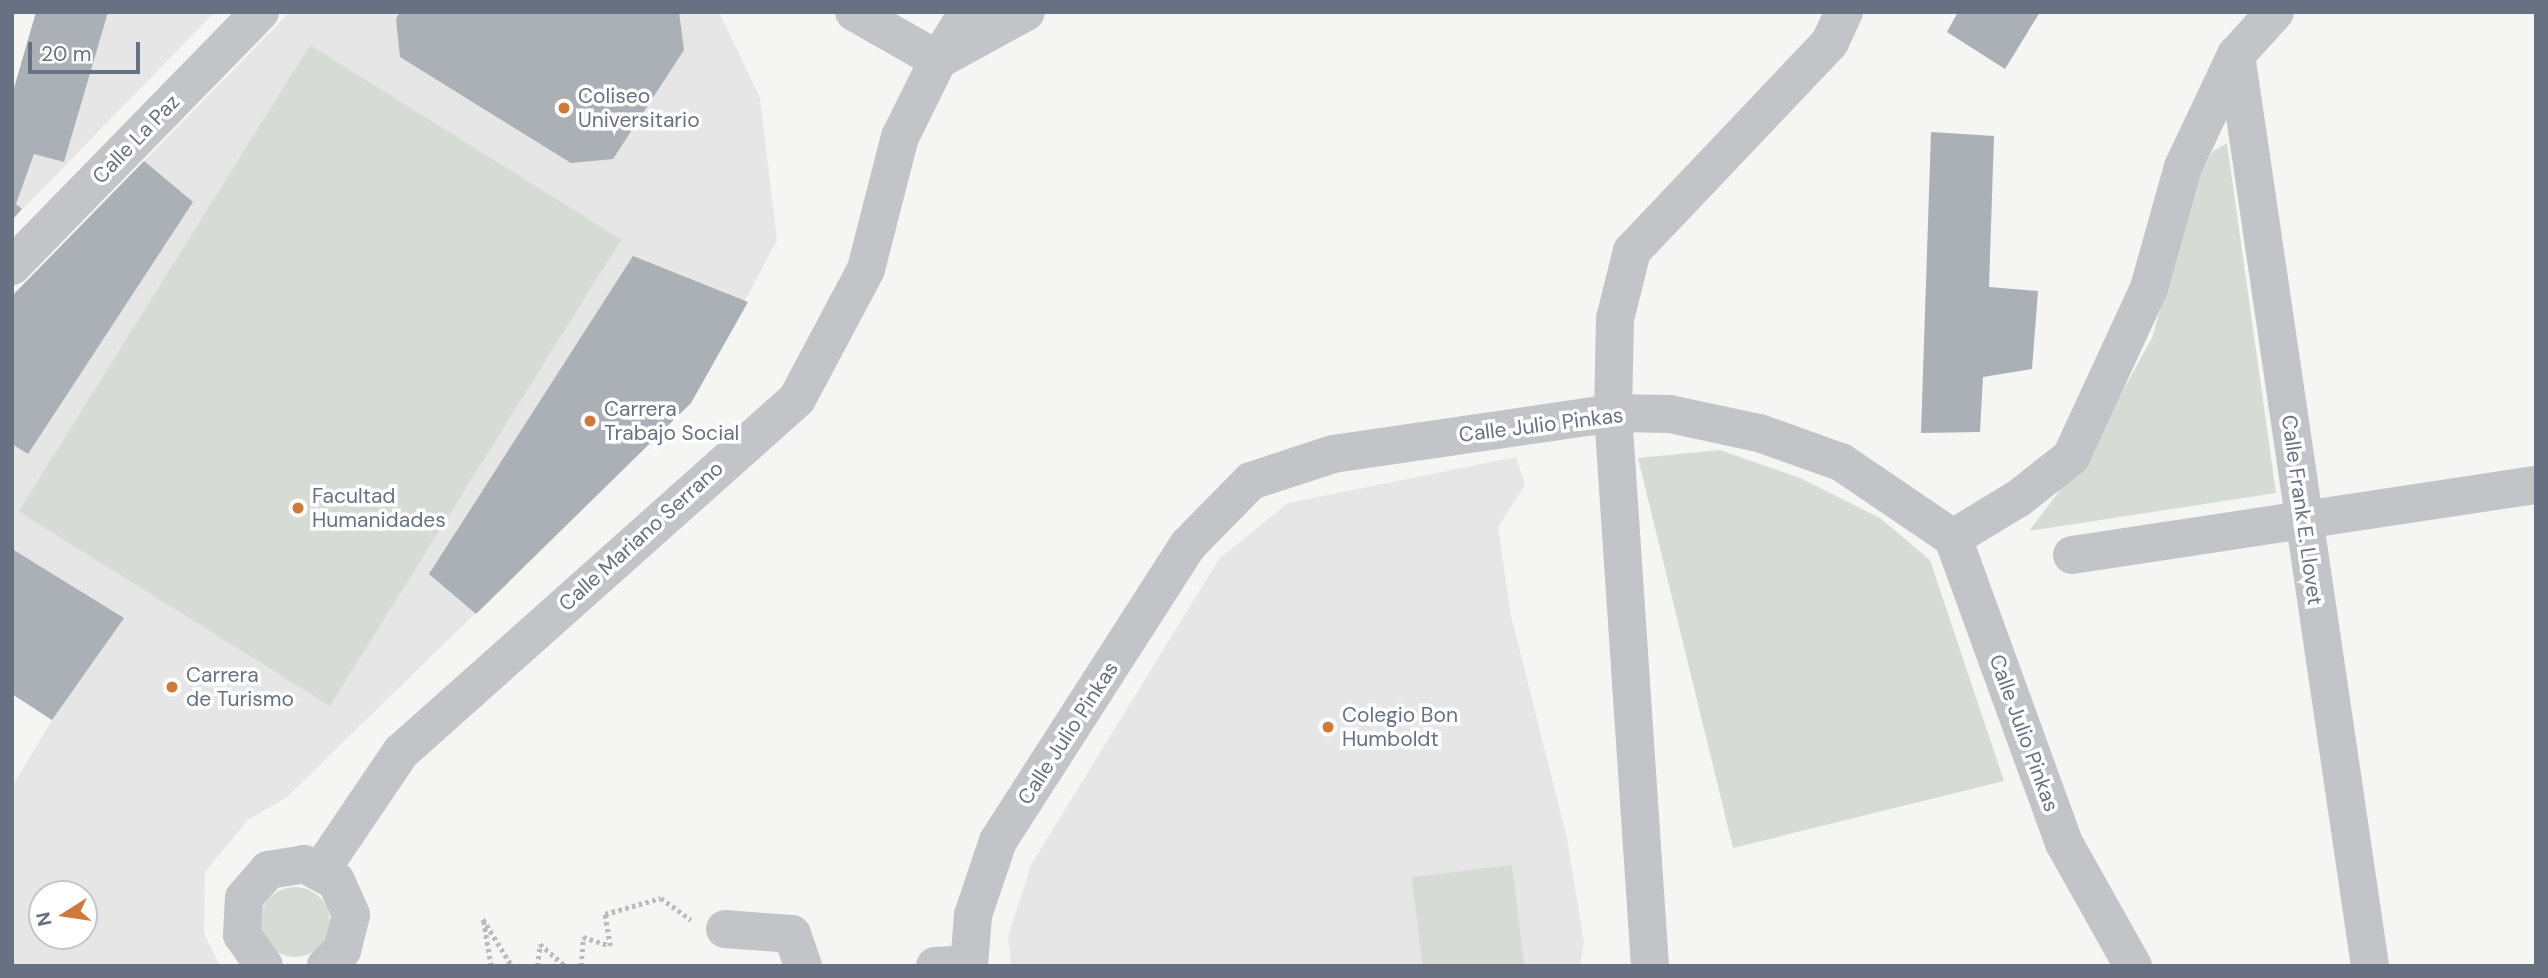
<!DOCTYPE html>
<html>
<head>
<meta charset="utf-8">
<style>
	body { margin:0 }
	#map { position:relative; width:2548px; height:978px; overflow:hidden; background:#f5f6f3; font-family:"DM Sans",sans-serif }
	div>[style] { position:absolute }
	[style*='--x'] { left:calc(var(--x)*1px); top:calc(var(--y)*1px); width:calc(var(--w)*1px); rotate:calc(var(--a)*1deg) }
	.built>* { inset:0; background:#e6e6e6 }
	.green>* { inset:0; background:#d6dcd5; transform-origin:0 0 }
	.round { border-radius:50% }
	.building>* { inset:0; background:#abafb6 }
	.path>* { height:4.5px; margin-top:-2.25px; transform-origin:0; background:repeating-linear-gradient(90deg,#b9bbbe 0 3.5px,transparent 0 7px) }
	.minor>* { height:38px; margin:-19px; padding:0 19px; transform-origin:19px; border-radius:19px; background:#c2c4c8 }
	.dots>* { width:19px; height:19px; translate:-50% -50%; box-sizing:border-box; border:4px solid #fff; border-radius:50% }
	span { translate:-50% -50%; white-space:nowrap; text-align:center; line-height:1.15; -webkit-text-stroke:7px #fff; paint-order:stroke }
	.poi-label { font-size:21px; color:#687181 }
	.left { translate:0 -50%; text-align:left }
	.street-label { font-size:21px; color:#687181 }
	.frame { position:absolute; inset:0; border:14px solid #687181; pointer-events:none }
	.north { position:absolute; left:28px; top:880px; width:70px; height:70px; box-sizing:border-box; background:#fff; border:2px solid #c3c6cd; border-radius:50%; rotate:258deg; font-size:19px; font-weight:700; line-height:28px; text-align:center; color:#687181 }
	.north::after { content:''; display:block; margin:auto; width:24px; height:32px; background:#cf793a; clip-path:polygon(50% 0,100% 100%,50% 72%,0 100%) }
	.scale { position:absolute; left:28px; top:42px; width:112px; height:32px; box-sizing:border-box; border:4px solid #687181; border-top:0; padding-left:9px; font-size:21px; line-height:24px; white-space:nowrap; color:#687181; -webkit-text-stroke:5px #fff; paint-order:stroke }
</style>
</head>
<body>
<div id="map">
	<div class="built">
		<div style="clip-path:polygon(36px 12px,215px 12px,12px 220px,12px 95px)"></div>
		<div style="clip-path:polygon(evenodd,290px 12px,719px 12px,760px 98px,777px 240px,691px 403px,287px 797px,248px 820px,205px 872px,204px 933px,220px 966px,12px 966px,12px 787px,52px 720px,12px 694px,12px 296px,290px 12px,42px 894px,84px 894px,84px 936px,42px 936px,42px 894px)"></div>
		<div style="clip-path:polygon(1516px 457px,1525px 485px,1498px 527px,1511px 616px,1567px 838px,1584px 943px,1580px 966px,1011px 966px,1008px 936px,1031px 865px,1219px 559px,1288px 503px)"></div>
	</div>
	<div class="green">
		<div style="left:310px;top:45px;width:367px;height:550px;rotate:32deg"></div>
		<div style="clip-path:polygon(2227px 143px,2276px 493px,2029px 531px,2089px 452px,2152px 338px,2198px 176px,2213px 151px)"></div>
		<div style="clip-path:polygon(1720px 450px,1800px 478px,1880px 518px,1930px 560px,2004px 781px,1733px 848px,1638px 458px)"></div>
		<div style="left:1512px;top:865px;width:102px;height:101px;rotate:83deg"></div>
		<div class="round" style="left:260px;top:887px;width:70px;height:70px"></div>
	</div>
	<div class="building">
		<div style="clip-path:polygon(36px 12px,108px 12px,64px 162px,34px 154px,16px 204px,22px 209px,12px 220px,12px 95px)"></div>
		<div style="clip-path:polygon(400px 12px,679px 12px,684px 50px,613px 159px,571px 163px,400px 57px,396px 19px)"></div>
		<div style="clip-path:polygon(1958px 12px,2040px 12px,2005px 69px,1947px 32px)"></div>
		<div style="clip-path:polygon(1931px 132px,1994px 136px,1989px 287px,2038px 291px,2032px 369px,1983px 377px,1980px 432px,1921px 433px)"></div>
		<div style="clip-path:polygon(144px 161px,193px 202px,28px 454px,12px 444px,12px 296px)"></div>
		<div style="clip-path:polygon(633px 256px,748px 302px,691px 403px,476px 614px,429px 574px)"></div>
		<div style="clip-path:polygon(12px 549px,124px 618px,52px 720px,12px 694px)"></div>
	</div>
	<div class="path">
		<div style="--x:491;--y:966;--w:48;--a:-99.7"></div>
		<div style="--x:483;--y:919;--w:55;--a:58.3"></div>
		<div style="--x:537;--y:966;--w:22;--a:-82"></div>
		<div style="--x:540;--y:944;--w:33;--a:41"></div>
		<div style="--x:581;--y:966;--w:29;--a:-86"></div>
		<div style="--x:583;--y:937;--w:28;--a:18"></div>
		<div style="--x:610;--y:946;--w:32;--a:-99"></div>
		<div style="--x:605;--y:914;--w:58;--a:-15.9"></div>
		<div style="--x:661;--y:898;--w:37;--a:36"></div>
	</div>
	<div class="minor">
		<div style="--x:854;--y:12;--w:97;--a:29.7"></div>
		<div style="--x:938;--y:60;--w:100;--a:-28.6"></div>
		<div style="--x:2236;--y:55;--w:921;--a:81.63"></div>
		<div style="--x:12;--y:266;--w:355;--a:-45.7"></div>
		<div style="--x:1953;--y:538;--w:77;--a:-31.2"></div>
		<div style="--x:2019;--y:498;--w:66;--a:-38.3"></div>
		<div style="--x:2071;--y:457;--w:186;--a:-65.2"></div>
		<div style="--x:2149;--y:288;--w:126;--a:-74.3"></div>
		<div style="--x:2183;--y:167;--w:124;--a:-64.7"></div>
		<div style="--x:2236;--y:55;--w:58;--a:-47.8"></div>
		<div style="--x:2072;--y:555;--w:469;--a:-8.6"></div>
		<div style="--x:321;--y:870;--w:143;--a:-55.9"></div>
		<div style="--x:401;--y:752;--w:530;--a:-41.71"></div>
		<div style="--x:797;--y:399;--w:147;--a:-62"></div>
		<div style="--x:866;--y:269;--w:136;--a:-75.6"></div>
		<div style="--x:900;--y:137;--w:86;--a:-63.7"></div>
		<div style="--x:938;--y:60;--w:57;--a:-58"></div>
		<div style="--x:725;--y:929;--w:67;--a:4.3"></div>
		<div style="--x:792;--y:934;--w:34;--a:71"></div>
		<div style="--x:264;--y:966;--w:38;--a:-125"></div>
		<div style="--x:242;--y:935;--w:37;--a:-87"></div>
		<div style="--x:244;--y:898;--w:37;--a:-49"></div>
		<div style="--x:268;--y:870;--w:36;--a:-9"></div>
		<div style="--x:304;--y:864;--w:36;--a:28"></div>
		<div style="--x:336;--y:881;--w:37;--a:66"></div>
		<div style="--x:351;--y:915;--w:36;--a:104"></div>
		<div style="--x:342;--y:950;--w:23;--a:135"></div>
		<div style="--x:935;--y:966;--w:33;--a:-3"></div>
		<div style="--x:969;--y:966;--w:51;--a:-85.5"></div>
		<div style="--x:973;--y:915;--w:78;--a:-71.3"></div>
		<div style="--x:998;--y:841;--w:352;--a:-57.3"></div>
		<div style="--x:1188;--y:545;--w:90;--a:-45.5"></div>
		<div style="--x:1251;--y:481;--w:86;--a:-18.2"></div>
		<div style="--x:1333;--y:454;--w:283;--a:-8.3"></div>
		<div style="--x:1613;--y:413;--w:57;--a:1"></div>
		<div style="--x:1670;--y:414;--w:91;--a:12.1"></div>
		<div style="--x:1759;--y:433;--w:87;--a:19.5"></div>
		<div style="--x:1841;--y:462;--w:135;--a:34.2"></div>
		<div style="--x:1953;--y:538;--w:325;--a:70"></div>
		<div style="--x:2064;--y:843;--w:141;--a:60.7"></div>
		<div style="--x:1650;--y:966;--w:554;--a:-93.83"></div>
		<div style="--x:1613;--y:413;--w:94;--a:-88.8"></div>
		<div style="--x:1615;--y:319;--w:70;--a:-76"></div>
		<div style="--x:1632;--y:251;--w:288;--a:-46.5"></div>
		<div style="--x:1830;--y:42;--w:33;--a:-65"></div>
	</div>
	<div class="dots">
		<div style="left:564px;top:108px;background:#cf793a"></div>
		<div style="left:590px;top:421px;background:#cf793a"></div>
		<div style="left:298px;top:508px;background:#cf793a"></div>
		<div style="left:172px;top:687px;background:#cf793a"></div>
		<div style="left:1328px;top:727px;background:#cf793a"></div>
	</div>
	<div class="poi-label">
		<span class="left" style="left:578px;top:108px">Coliseo<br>Universitario</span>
		<span class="left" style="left:604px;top:421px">Carrera<br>Trabajo Social</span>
		<span class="left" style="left:312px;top:508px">Facultad<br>Humanidades</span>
		<span class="left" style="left:186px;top:687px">Carrera<br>de Turismo</span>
		<span class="left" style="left:1342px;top:727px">Colegio Bon<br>Humboldt</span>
	</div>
	<div class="street-label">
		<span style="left:136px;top:139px;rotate:-46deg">Calle La Paz</span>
		<span style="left:1541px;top:425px;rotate:-7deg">Calle Julio Pinkas</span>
		<span style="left:2302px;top:510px;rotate:82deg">Calle Frank E. Llovet</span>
		<span style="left:641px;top:536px;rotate:-42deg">Calle Mariano Serrano</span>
		<span style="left:1068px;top:733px;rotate:-57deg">Calle Julio Pinkas</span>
		<span style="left:2024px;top:733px;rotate:70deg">Calle Julio Pinkas</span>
	</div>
	<div class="frame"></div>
	<div class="north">N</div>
	<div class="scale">20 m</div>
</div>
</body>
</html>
